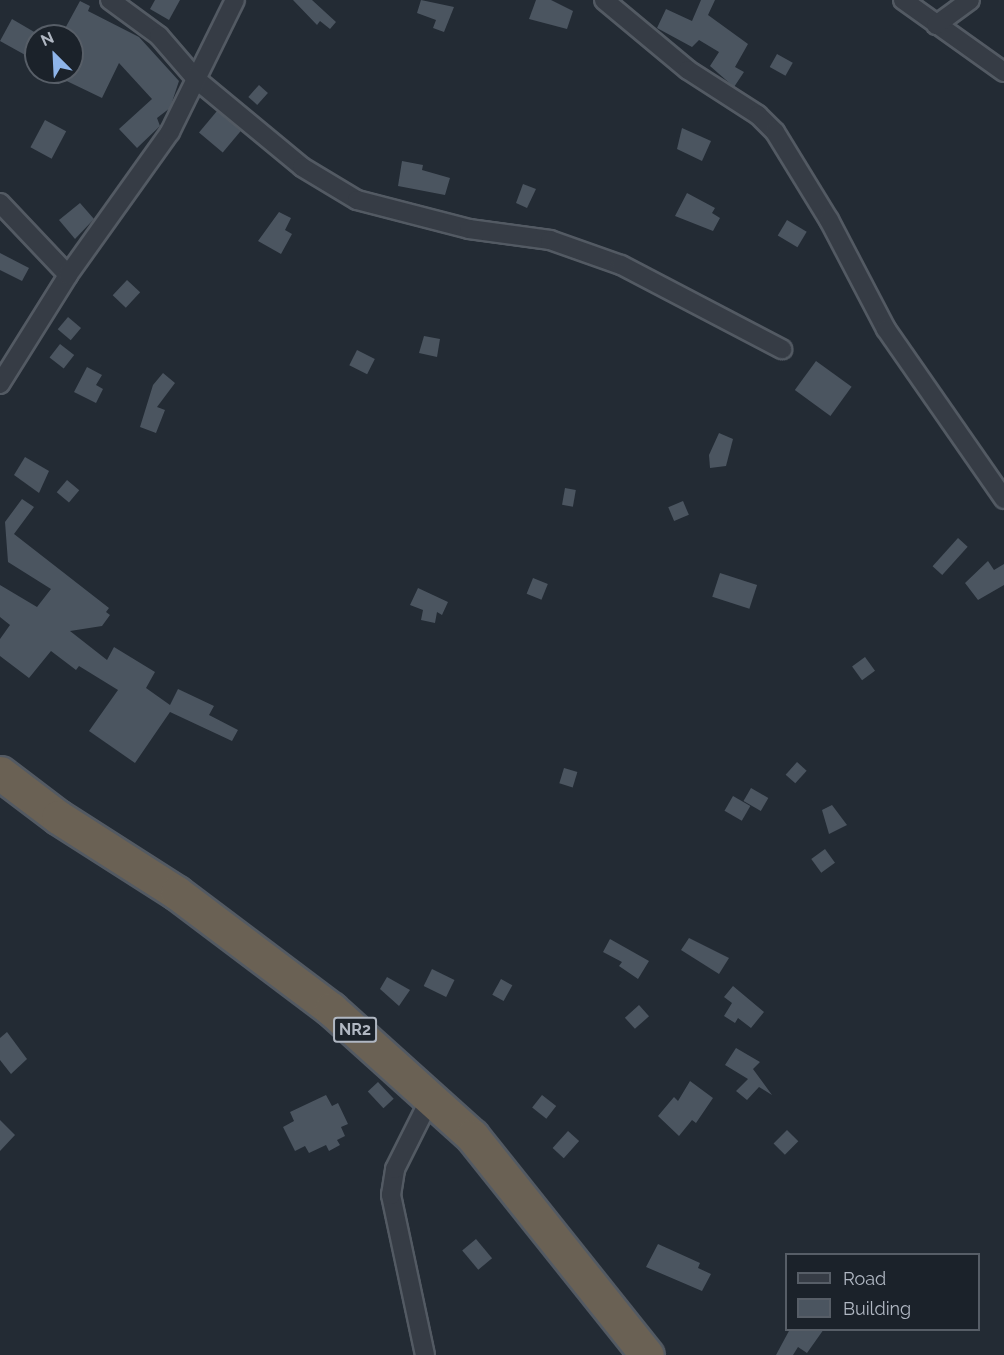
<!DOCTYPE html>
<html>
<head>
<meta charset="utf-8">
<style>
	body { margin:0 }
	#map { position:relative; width:1004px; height:1355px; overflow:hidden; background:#232b34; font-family:Raleway,sans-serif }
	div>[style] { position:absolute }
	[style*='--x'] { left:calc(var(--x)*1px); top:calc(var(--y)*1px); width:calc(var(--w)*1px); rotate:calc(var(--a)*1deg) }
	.building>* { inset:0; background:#4b5560; transform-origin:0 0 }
	.roads { filter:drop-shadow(2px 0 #535a63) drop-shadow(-2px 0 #535a63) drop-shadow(0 2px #535a63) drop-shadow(0 -2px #535a63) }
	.street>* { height:18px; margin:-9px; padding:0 9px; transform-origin:9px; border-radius:9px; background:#363c45 }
	.highway>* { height:33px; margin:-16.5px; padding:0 16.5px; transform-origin:16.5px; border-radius:16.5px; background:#6a6154 }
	span { translate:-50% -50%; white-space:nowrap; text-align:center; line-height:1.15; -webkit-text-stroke:4.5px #1b222a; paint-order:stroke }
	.shield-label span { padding:2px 4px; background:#1b222a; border:2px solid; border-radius:4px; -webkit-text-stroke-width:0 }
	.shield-label { font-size:16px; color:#b0b7c2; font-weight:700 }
	.legend { position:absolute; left:785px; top:1253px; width:195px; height:78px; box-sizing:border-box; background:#1b222a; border:2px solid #575e67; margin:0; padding:8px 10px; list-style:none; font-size:18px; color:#b0b7c2 }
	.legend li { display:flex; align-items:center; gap:12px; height:30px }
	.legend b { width:30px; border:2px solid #575e67 }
	.north { position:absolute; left:24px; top:24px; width:60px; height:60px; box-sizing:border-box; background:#1b222a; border:2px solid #575e67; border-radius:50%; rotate:336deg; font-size:16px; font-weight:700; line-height:24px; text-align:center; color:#b0b7c2 }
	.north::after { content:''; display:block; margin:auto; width:21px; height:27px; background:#8eb4e9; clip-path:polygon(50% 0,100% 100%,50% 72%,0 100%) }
</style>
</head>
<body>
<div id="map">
	<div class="building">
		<div style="clip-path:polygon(155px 0,180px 0,169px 20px,150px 9px)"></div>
		<div style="clip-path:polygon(293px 0,312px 0,336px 22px,330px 29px,320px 21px,317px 25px)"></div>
		<div style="clip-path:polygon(421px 0,454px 7px,444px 32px,433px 28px,436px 20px,417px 13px)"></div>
		<div style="clip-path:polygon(536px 0,551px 0,573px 11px,567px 29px,529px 19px)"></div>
		<div style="clip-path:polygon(701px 0,715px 0,708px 15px,748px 44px,735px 67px,744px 72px,734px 87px,710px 66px,719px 52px,699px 40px,692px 47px,657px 28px,666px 9px,692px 21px)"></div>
		<div style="clip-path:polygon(80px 1px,90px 6px,88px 11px,139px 37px,179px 81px,170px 108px,157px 118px,160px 126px,137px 148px,119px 129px,152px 99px,119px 63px,102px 98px,48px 72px,72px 72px,72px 36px,62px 34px)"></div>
		<div style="clip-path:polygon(12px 19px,36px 33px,36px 61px,0 41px)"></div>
		<div style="left:777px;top:54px;width:18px;height:15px;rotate:29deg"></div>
		<div style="left:259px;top:85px;width:12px;height:16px;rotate:42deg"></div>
		<div style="left:217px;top:111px;width:31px;height:28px;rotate:40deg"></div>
		<div style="left:45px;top:120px;width:24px;height:31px;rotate:28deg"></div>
		<div style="clip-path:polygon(682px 128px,711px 141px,702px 161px,677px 149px)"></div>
		<div style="clip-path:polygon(402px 161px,423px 165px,422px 170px,450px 178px,445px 195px,398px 186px)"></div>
		<div style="clip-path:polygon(523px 184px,536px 189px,527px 208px,516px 203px)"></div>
		<div style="clip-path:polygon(687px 193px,715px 208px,712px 213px,720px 218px,713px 231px,675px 216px)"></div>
		<div style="clip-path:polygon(80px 203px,94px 219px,75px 239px,59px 220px)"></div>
		<div style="clip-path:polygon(279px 212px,291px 218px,285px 230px,292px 234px,281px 254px,258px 241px)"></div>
		<div style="left:787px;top:220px;width:23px;height:18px;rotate:31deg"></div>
		<div style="clip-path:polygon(0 253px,29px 268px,22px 281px,0 270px)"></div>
		<div style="left:127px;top:280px;width:18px;height:21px;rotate:43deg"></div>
		<div style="left:68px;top:317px;width:17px;height:16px;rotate:40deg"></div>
		<div style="clip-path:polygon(424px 336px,440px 339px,437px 357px,419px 353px)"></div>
		<div style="left:60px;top:344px;width:18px;height:17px;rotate:38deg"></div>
		<div style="left:357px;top:350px;width:20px;height:17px;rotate:27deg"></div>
		<div style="left:816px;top:361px;width:44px;height:36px;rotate:36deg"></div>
		<div style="clip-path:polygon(87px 367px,102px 375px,96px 385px,103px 389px,96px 403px,74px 392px)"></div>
		<div style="clip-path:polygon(163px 373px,175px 383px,157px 407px,165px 410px,156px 433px,140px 427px,153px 385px)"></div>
		<div style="clip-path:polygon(719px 433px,733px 439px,726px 466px,710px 468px,709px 455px)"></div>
		<div style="clip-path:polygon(25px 457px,49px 471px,39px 493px,14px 475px)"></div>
		<div style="left:67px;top:480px;width:16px;height:16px;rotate:40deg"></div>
		<div style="left:565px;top:488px;width:11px;height:17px;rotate:10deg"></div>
		<div style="clip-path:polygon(22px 499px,34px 507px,14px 534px,109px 608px,106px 612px,110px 615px,102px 626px,70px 631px,107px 660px,114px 647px,155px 672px,146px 688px,170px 705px,178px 689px,214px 706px,209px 715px,238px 730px,232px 741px,170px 712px,135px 763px,89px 731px,118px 690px,79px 666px,76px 670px,51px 651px,29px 678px,0 656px,0 639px,10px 625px,0 617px,0 585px,37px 607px,51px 589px,8px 562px,5px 522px)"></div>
		<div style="left:683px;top:501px;width:15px;height:16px;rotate:67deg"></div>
		<div style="left:958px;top:538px;width:13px;height:38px;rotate:42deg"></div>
		<div style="clip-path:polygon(988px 561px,994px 570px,1004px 564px,1004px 585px,978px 600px,965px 583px)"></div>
		<div style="left:720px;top:573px;width:39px;height:25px;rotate:18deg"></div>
		<div style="left:533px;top:578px;width:16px;height:17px;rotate:22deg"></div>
		<div style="clip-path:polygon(418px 588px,448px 602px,442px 615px,437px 612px,435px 623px,421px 620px,423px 610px,410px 605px)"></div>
		<div style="left:865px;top:657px;width:17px;height:16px;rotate:54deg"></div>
		<div style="left:797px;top:762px;width:13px;height:17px;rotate:42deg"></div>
		<div style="left:564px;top:768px;width:14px;height:16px;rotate:17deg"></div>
		<div style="left:751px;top:788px;width:20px;height:15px;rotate:30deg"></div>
		<div style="left:733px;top:796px;width:20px;height:17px;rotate:30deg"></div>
		<div style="clip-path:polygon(832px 805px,847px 825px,829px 834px,822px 810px)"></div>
		<div style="left:825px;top:849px;width:17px;height:17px;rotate:54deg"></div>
		<div style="clip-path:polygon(689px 938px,729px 958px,719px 974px,681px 950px)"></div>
		<div style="clip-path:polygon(610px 939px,649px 961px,638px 979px,619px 966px,622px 962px,603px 952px)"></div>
		<div style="left:432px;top:969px;width:25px;height:19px;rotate:26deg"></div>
		<div style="clip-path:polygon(387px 977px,410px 990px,399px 1006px,380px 989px)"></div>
		<div style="left:501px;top:979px;width:13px;height:18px;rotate:29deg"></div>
		<div style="clip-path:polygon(733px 986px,764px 1012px,751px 1028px,738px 1018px,735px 1023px,724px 1016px,732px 1003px,724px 997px)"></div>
		<div style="left:639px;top:1005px;width:15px;height:19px;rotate:48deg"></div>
		<div style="clip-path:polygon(7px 1032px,27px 1059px,11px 1074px,0 1060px,0 1038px)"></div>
		<div style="clip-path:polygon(736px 1048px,760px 1062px,753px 1069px,772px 1095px,759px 1087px,747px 1100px,736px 1091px,748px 1079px,725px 1065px)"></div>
		<div style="clip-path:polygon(690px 1081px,713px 1098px,696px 1123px,692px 1120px,679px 1136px,658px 1116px,674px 1097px,678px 1101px)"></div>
		<div style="left:378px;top:1082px;width:23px;height:14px;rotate:47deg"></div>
		<div style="clip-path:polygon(326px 1095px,332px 1106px,338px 1103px,348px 1124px,341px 1127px,345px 1136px,337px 1140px,340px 1145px,329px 1151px,326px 1145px,309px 1153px,305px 1146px,295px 1151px,283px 1127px,294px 1121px,290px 1112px)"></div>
		<div style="left:542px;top:1095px;width:18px;height:16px;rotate:38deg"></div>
		<div style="clip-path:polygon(0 1120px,15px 1135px,0 1151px)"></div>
		<div style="left:787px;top:1130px;width:16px;height:19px;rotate:45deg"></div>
		<div style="left:568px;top:1131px;width:15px;height:23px;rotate:42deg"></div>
		<div style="left:476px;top:1239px;width:25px;height:18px;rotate:50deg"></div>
		<div style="clip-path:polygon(658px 1244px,700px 1263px,698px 1268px,711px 1274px,702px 1291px,646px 1267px)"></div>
		<div style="clip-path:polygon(790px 1329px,824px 1329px,807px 1353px,798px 1347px,793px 1355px,776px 1355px)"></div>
	</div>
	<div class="roads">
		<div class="street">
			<div style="--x:110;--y:0;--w:61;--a:36.3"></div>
			<div style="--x:159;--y:36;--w:58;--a:49.2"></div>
			<div style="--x:197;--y:80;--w:136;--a:39.6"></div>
			<div style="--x:302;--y:167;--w:64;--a:31"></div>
			<div style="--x:357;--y:200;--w:116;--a:14.5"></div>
			<div style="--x:469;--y:229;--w:82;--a:7.7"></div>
			<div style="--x:550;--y:240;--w:75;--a:19.4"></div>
			<div style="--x:621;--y:265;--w:182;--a:27.6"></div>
			<div style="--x:604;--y:0;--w:109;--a:39.8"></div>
			<div style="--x:688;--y:70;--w:83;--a:32.7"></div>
			<div style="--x:758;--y:115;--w:24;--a:45"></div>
			<div style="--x:775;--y:132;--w:103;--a:58.5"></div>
			<div style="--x:829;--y:220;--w:123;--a:62.4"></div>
			<div style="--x:886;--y:329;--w:207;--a:55.2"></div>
			<div style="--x:903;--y:0;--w:124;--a:35.5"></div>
			<div style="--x:936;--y:25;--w:42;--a:-36.3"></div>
			<div style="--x:0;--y:203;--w:99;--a:46.6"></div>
			<div style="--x:0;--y:384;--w:128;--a:-58"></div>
			<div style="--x:68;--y:275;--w:176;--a:-54.5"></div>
			<div style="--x:170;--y:132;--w:147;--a:-63.8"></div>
			<div style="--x:425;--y:1355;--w:164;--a:-102"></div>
			<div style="--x:391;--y:1195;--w:26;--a:-81"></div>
			<div style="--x:395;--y:1169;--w:78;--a:-63.4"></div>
		</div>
		<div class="highway">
			<div style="--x:0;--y:773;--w:73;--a:37.2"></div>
			<div style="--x:58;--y:817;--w:141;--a:32.6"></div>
			<div style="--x:177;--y:893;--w:193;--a:37"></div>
			<div style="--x:331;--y:1009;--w:190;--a:42"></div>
			<div style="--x:472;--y:1136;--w:280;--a:51.4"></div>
		</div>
	</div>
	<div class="shield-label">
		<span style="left:355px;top:1030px">NR2</span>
	</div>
	<ul class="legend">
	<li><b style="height:8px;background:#363c45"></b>Road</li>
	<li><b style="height:16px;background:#4b5560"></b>Building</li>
	</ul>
	<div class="north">N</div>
</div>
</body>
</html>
